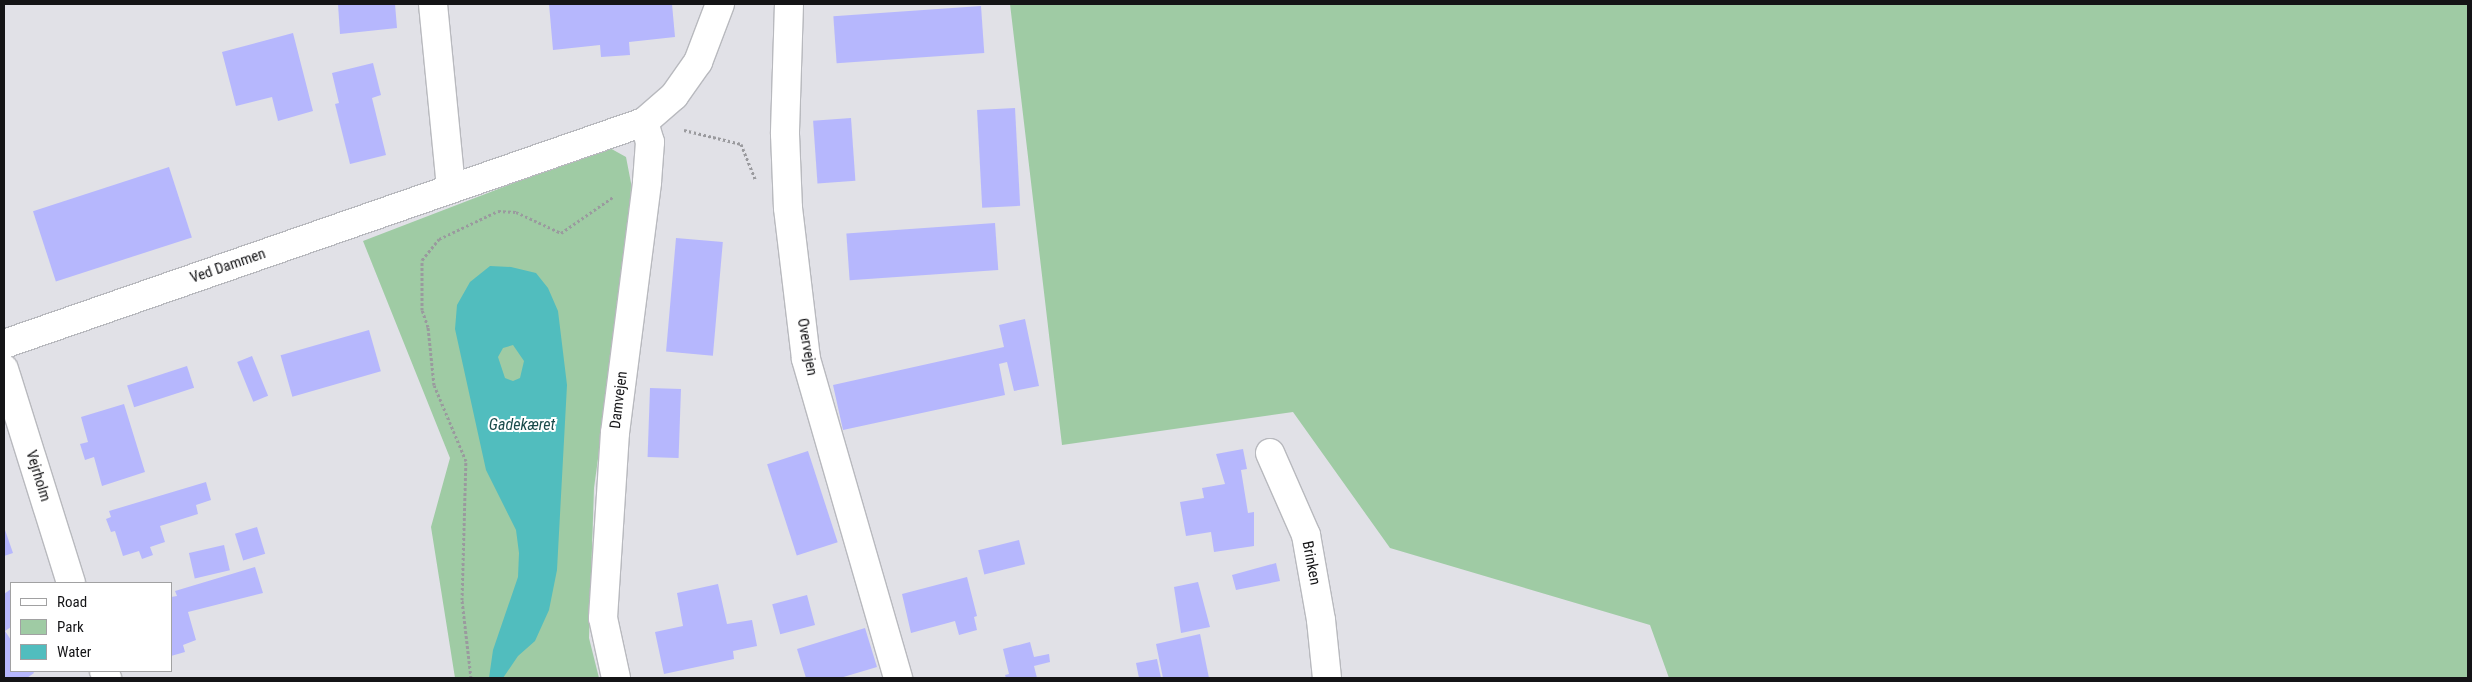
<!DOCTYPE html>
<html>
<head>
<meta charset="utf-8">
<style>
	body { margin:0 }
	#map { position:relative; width:2472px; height:682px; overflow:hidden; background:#e1e1e7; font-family:"Roboto Condensed",sans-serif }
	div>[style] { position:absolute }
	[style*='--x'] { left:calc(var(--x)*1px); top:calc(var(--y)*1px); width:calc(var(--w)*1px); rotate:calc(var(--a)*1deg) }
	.green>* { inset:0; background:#9fcba4 }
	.water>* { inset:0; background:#51bdbe }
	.building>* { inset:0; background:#b6b7fd; transform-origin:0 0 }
	.path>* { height:3px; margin-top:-1.5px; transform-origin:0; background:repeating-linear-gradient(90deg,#9a9a9e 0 2.5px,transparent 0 5px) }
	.roads { filter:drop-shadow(1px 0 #b8b9be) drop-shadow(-1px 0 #b8b9be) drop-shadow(0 1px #b8b9be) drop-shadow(0 -1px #b8b9be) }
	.street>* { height:28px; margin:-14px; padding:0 14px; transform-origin:14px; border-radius:14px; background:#fff }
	span { translate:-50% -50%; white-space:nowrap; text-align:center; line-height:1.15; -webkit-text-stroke:4px #fff; paint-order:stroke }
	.street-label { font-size:15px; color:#141416 }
	.water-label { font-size:16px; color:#1a4b4b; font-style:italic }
	.frame { position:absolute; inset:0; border:5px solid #141416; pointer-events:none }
	.legend { position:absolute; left:10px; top:582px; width:162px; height:90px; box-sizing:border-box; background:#fff; border:1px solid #a1a1a2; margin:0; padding:6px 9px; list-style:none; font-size:15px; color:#141416 }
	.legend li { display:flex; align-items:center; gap:10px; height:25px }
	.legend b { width:25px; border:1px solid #a1a1a2 }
</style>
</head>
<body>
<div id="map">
	<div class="green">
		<div style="clip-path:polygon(1010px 4px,2468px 4px,2468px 678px,1669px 678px,1650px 625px,1390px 548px,1293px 412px,1062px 445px)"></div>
		<div style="clip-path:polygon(608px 147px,626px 157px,631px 183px,630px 225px,594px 488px,589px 638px,599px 678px,455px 678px,431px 527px,450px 458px,363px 241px)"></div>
	</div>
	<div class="water">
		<div style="clip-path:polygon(evenodd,490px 266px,511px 267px,536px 273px,548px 288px,558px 311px,567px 385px,557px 570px,549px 610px,535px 641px,518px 656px,503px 678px,489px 678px,493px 650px,518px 577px,519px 553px,516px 530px,486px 470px,455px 329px,457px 305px,470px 282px,490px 266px,513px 345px,524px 361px,520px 378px,513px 381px,505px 378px,498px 357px,503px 348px,513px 345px)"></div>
	</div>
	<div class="building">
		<div style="clip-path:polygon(338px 4px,395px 4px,397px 28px,340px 34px)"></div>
		<div style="clip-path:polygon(549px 4px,672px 4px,675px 37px,629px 42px,630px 55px,601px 57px,600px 45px,553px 50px)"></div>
		<div style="left:981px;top:6px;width:47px;height:148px;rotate:86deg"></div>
		<div style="clip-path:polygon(293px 33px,313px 111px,278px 121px,272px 97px,236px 106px,222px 52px)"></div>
		<div style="clip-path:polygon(373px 63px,381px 95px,372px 98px,386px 155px,350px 164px,335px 104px,339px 103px,332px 73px)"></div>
		<div style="left:1015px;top:108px;width:98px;height:38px;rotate:87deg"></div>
		<div style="left:851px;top:118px;width:63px;height:38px;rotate:86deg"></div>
		<div style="left:169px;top:167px;width:74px;height:143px;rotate:72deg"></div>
		<div style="left:995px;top:223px;width:47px;height:149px;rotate:86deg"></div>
		<div style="left:676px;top:238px;width:47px;height:114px;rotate:5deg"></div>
		<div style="clip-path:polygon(1025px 319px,1039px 386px,1014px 391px,1007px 362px,999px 364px,1005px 395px,843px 430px,833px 385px,1004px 347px,999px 325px)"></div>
		<div style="left:369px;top:330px;width:43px;height:92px;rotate:74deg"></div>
		<div style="left:252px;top:356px;width:43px;height:16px;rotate:68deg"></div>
		<div style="left:187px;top:366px;width:23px;height:63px;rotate:72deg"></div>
		<div style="left:650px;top:388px;width:31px;height:69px;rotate:2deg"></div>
		<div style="clip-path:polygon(124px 404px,145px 472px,102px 486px,94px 457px,85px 460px,80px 444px,88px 442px,81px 417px)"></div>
		<div style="clip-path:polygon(1243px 449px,1247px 469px,1241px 470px,1248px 513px,1254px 512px,1254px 546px,1214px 552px,1211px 532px,1186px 536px,1180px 502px,1204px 498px,1202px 488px,1225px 484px,1216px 454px)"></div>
		<div style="left:808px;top:451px;width:96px;height:43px;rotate:72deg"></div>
		<div style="clip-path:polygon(206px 482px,211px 500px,196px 505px,198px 514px,160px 526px,165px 542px,150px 547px,153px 555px,142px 559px,139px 551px,123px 556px,115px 531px,111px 532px,106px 519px,111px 517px,109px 511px)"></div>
		<div style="clip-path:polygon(4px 527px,13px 553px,4px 556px)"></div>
		<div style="left:257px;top:527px;width:28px;height:23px;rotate:73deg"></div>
		<div style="left:1019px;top:540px;width:25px;height:42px;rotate:76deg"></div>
		<div style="left:224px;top:545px;width:26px;height:36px;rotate:77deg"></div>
		<div style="clip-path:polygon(1276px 563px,1280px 581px,1236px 590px,1232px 575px)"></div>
		<div style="clip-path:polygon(255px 567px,263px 593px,188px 612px,196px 640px,183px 645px,185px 652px,171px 656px,171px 597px,177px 596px,175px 591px)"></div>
		<div style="clip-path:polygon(967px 577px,977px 616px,974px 617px,977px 630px,959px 635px,955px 621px,911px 633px,902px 594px)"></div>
		<div style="clip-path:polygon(1198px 582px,1210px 627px,1181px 633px,1174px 587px)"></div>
		<div style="clip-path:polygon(718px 584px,727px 624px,752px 620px,757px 646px,733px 651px,734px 659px,664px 674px,655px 632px,683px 626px,677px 593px)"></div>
		<div style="clip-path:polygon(11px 589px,11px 627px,5px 631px,11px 640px,11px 671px,33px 671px,34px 673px,27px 678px,4px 678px,4px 594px)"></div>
		<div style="left:807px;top:595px;width:31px;height:36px;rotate:75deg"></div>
		<div style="clip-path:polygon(865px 628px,877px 667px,840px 678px,806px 678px,797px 649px)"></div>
		<div style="clip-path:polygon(1200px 634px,1209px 678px,1163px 678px,1156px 644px)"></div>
		<div style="clip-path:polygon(1030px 642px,1034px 657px,1049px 654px,1050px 662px,1034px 666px,1037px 678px,1006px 678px,1005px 675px,1009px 674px,1003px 649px)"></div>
		<div style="clip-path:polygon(1157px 659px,1161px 678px,1139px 678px,1136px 663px)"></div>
	</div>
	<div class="path">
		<div style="--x:684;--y:130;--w:59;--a:13.8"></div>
		<div style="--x:741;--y:144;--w:38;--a:68"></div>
		<div style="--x:471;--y:678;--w:79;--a:-96.6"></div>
		<div style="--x:462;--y:600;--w:139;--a:-88.4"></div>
		<div style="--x:466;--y:461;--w:82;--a:-112.8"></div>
		<div style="--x:434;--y:385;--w:58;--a:-95.9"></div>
		<div style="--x:428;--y:327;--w:18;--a:-109"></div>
		<div style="--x:422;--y:310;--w:50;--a:-90"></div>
		<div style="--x:422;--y:260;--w:27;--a:-51"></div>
		<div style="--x:439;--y:239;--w:65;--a:-25.4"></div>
		<div style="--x:498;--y:211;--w:18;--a:3"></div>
		<div style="--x:516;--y:212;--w:50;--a:25"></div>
		<div style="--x:561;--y:233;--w:63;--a:-34.7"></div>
	</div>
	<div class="roads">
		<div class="street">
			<div style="--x:433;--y:4;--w:185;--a:84.4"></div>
			<div style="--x:789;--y:4;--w:130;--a:91.8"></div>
			<div style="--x:785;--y:134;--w:74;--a:87.7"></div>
			<div style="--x:788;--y:208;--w:152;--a:83.2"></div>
			<div style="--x:806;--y:359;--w:332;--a:73.9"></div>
			<div style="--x:4;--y:344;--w:677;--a:-19.13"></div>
			<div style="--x:644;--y:122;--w:40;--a:-41"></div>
			<div style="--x:674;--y:96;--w:42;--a:-54.8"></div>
			<div style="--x:698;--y:62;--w:62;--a:-69.2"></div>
			<div style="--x:4;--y:369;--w:224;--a:72.6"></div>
			<div style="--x:1270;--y:453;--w:90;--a:66.3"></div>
			<div style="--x:1306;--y:535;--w:86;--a:80"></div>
			<div style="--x:1321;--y:620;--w:58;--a:84.1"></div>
			<div style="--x:104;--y:671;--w:8;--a:67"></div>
			<div style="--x:616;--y:678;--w:61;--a:-102.2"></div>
			<div style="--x:603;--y:618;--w:185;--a:-86.3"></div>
			<div style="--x:615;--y:433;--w:253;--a:-82.7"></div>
			<div style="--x:647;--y:182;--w:40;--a:-85.7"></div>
			<div style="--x:650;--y:142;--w:21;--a:-107"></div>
		</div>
	</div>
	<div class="street-label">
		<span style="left:228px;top:266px;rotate:-19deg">Ved Dammen</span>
		<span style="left:807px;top:347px;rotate:80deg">Overvejen</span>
		<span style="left:619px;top:400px;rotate:-83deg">Damvejen</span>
		<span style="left:38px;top:476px;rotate:73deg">Vejrholm</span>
		<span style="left:1311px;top:563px;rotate:79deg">Brinken</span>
	</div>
	<div class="water-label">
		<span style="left:522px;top:425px">Gadekæret</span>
	</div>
	<div class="frame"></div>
	<ul class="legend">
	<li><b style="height:6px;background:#fff"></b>Road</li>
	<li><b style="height:14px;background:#9fcba4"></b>Park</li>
	<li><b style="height:14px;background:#51bdbe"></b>Water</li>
	</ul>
</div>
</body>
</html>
